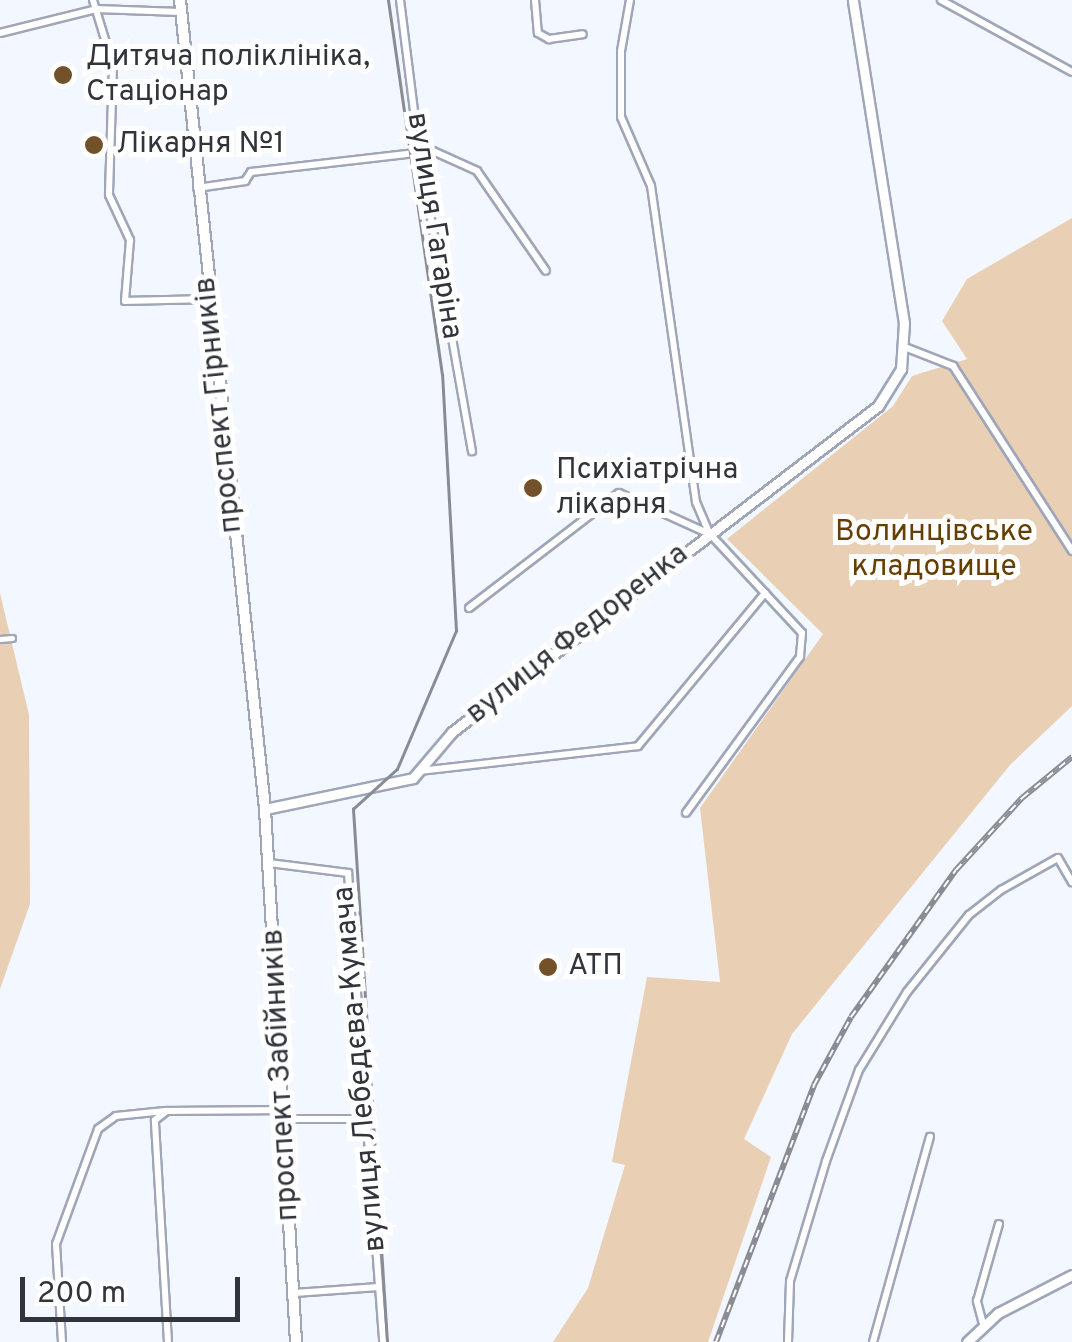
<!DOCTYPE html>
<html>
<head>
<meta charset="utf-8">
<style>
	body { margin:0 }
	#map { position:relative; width:1072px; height:1342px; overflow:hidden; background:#f3f7ff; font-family:Overpass,sans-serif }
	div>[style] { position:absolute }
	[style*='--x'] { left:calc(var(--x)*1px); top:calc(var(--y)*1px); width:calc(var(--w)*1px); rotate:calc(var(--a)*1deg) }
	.green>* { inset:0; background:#e9d0b4 }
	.roads { filter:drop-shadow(2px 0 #9ea6b8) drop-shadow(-2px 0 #9ea6b8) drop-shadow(0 2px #9ea6b8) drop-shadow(0 -2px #9ea6b8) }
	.pedestrian>* { height:5px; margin:-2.5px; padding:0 2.5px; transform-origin:2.5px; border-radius:2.5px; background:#fff }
	.minor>* { height:6px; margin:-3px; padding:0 3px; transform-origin:3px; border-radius:3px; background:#fff }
	.tertiary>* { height:9px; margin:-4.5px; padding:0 4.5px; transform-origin:4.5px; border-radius:4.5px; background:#fff }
	.secondary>* { height:10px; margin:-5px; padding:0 5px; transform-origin:5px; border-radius:5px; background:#fff }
	.tram>* { height:2.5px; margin:-1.25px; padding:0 1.25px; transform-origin:1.25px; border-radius:1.25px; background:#898c93 }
	.rail>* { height:6px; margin-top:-3px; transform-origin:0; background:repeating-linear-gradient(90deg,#fff 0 8px,#898c93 0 16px); box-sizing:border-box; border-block:2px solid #898c93 }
	.dots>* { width:28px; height:28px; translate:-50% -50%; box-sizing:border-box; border:5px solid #fff; border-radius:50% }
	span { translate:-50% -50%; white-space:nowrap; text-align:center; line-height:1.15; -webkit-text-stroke:10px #fff; paint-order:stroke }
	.poi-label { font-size:30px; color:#31343b }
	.left { translate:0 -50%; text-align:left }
	.street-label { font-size:30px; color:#31343b }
	.park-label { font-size:30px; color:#653e02 }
	.scale { position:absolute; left:20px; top:1277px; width:220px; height:45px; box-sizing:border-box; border:5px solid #31343b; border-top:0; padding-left:12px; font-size:30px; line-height:35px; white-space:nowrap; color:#31343b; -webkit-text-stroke:8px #fff; paint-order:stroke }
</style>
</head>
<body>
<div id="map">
	<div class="green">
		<div style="clip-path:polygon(1072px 218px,1072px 706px,1010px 765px,792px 1034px,744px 1139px,771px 1157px,708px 1342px,553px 1342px,588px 1288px,625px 1165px,612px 1162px,647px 977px,720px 982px,700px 808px,823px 634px,727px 539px,893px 406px,912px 376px,967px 359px,942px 321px,967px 279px)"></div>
		<div style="clip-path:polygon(0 593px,29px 715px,30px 904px,0 989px)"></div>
	</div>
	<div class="roads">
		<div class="pedestrian">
			<div style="--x:0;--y:639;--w:12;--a:-5"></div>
		</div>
		<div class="minor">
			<div style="--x:93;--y:0;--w:69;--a:73.1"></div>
			<div style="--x:113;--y:66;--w:129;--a:91.8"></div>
			<div style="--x:109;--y:195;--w:50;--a:65"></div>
			<div style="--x:130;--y:240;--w:61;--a:94.7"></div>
			<div style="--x:125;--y:301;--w:83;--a:-1.4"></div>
			<div style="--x:400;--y:0;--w:152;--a:82.8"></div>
			<div style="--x:419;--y:151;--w:305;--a:80"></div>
			<div style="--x:535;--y:0;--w:33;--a:85"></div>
			<div style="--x:538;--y:33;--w:13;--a:29"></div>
			<div style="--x:549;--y:39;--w:34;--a:-8"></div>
			<div style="--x:630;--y:0;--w:52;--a:100"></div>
			<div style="--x:621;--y:51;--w:66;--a:90"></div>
			<div style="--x:621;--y:117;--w:75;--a:66.5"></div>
			<div style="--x:651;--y:186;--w:319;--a:81.9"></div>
			<div style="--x:696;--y:502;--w:34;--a:67"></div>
			<div style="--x:941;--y:0;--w:149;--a:28.8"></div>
			<div style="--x:0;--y:33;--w:99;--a:-14"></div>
			<div style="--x:96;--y:9;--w:84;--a:2"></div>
			<div style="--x:197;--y:188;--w:49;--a:-8.3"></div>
			<div style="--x:245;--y:181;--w:11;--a:-56"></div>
			<div style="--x:251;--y:172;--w:183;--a:-6.6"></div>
			<div style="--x:433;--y:151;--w:48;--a:24.4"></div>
			<div style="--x:477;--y:171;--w:121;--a:55.4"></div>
			<div style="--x:902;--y:346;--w:55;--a:21.4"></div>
			<div style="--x:953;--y:366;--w:220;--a:57.2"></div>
			<div style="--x:469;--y:608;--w:189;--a:-37.5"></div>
			<div style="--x:619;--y:493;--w:100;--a:24.3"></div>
			<div style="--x:710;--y:534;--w:135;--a:47.1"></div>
			<div style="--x:802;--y:633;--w:24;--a:95"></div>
			<div style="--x:800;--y:657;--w:193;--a:126.2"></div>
			<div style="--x:420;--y:771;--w:219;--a:-6.5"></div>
			<div style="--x:638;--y:746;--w:199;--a:-50.3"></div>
			<div style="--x:269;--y:863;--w:80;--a:7.2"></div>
			<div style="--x:348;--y:873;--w:470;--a:85.7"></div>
			<div style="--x:287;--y:1119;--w:80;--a:0"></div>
			<div style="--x:294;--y:1293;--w:85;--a:-4"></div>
			<div style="--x:983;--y:1324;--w:24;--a:-105"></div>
			<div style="--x:977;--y:1301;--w:80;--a:-74.1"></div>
			<div style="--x:62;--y:1342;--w:98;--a:-93.5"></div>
			<div style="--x:56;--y:1244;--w:122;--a:-69.9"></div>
			<div style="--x:98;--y:1129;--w:22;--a:-36"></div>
			<div style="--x:116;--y:1116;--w:49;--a:-5.8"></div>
			<div style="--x:168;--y:1342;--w:222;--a:-93.4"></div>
			<div style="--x:155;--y:1120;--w:15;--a:-37"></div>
			<div style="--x:167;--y:1111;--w:118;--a:-0.5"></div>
			<div style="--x:788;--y:1342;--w:61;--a:-88.1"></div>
			<div style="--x:790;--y:1281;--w:125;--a:-73.3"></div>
			<div style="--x:826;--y:1161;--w:97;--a:-70.1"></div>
			<div style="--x:859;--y:1070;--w:92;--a:-58.4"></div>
			<div style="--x:907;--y:992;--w:99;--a:-51.2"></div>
			<div style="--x:969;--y:915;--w:41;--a:-38"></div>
			<div style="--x:1001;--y:890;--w:65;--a:-29.3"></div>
			<div style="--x:1058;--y:858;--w:28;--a:60"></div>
			<div style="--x:873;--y:1342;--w:213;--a:-74.5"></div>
		</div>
		<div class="tertiary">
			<div style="--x:265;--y:809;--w:151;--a:-11.8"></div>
			<div style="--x:413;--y:778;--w:60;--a:-49.7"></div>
			<div style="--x:452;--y:732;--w:536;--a:-37.43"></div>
			<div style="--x:878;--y:406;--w:44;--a:-58.1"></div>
			<div style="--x:901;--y:369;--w:46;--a:-86.3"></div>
			<div style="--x:904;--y:323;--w:327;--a:-99"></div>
			<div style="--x:967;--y:1342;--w:42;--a:-43.1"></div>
			<div style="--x:998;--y:1313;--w:83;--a:-27.2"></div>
		</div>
		<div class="secondary">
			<div style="--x:180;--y:0;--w:813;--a:84"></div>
			<div style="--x:265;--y:809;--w:534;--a:86.67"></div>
		</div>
	</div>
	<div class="tram">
		<div style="--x:387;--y:1342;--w:534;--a:-93.65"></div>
		<div style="--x:353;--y:809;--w:59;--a:-42.3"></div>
		<div style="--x:397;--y:769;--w:150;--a:-66.9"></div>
		<div style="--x:456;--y:631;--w:256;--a:-93.1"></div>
		<div style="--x:442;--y:375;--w:379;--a:-98.2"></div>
	</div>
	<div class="rail">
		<div style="--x:716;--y:1342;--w:275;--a:-69.1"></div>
		<div style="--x:814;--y:1085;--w:77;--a:-61.4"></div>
		<div style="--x:851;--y:1017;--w:181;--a:-54.5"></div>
		<div style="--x:956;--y:870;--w:98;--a:-47.5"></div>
		<div style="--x:1022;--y:798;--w:65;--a:-39.4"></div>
	</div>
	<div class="dots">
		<div style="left:63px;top:75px;background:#745229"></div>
		<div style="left:94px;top:145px;background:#745229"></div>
		<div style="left:533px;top:488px;background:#745229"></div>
		<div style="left:548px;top:967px;background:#745229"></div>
	</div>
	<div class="poi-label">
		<span class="left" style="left:86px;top:75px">Дитяча поліклініка,<br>Стаціонар</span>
		<span class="left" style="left:116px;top:145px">Лікарня №1</span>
		<span class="left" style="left:556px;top:488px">Психіатрічна<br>лікарня</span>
		<span class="left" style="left:568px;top:967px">АТП</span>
	</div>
	<div class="street-label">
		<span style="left:433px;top:226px;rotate:81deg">вулиця Гагаріна</span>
		<span style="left:220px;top:405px;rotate:-96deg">проспект Гірників</span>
		<span style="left:578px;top:635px;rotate:-38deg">вулиця Федоренка</span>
		<span style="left:361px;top:1069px;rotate:-95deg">вулиця Лебедєва-Кумача</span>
		<span style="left:282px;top:1075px;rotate:-93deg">проспект Забійників</span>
	</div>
	<div class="park-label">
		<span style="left:934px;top:550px">Волинцівське<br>кладовище</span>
	</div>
	<div class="scale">200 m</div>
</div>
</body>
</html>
